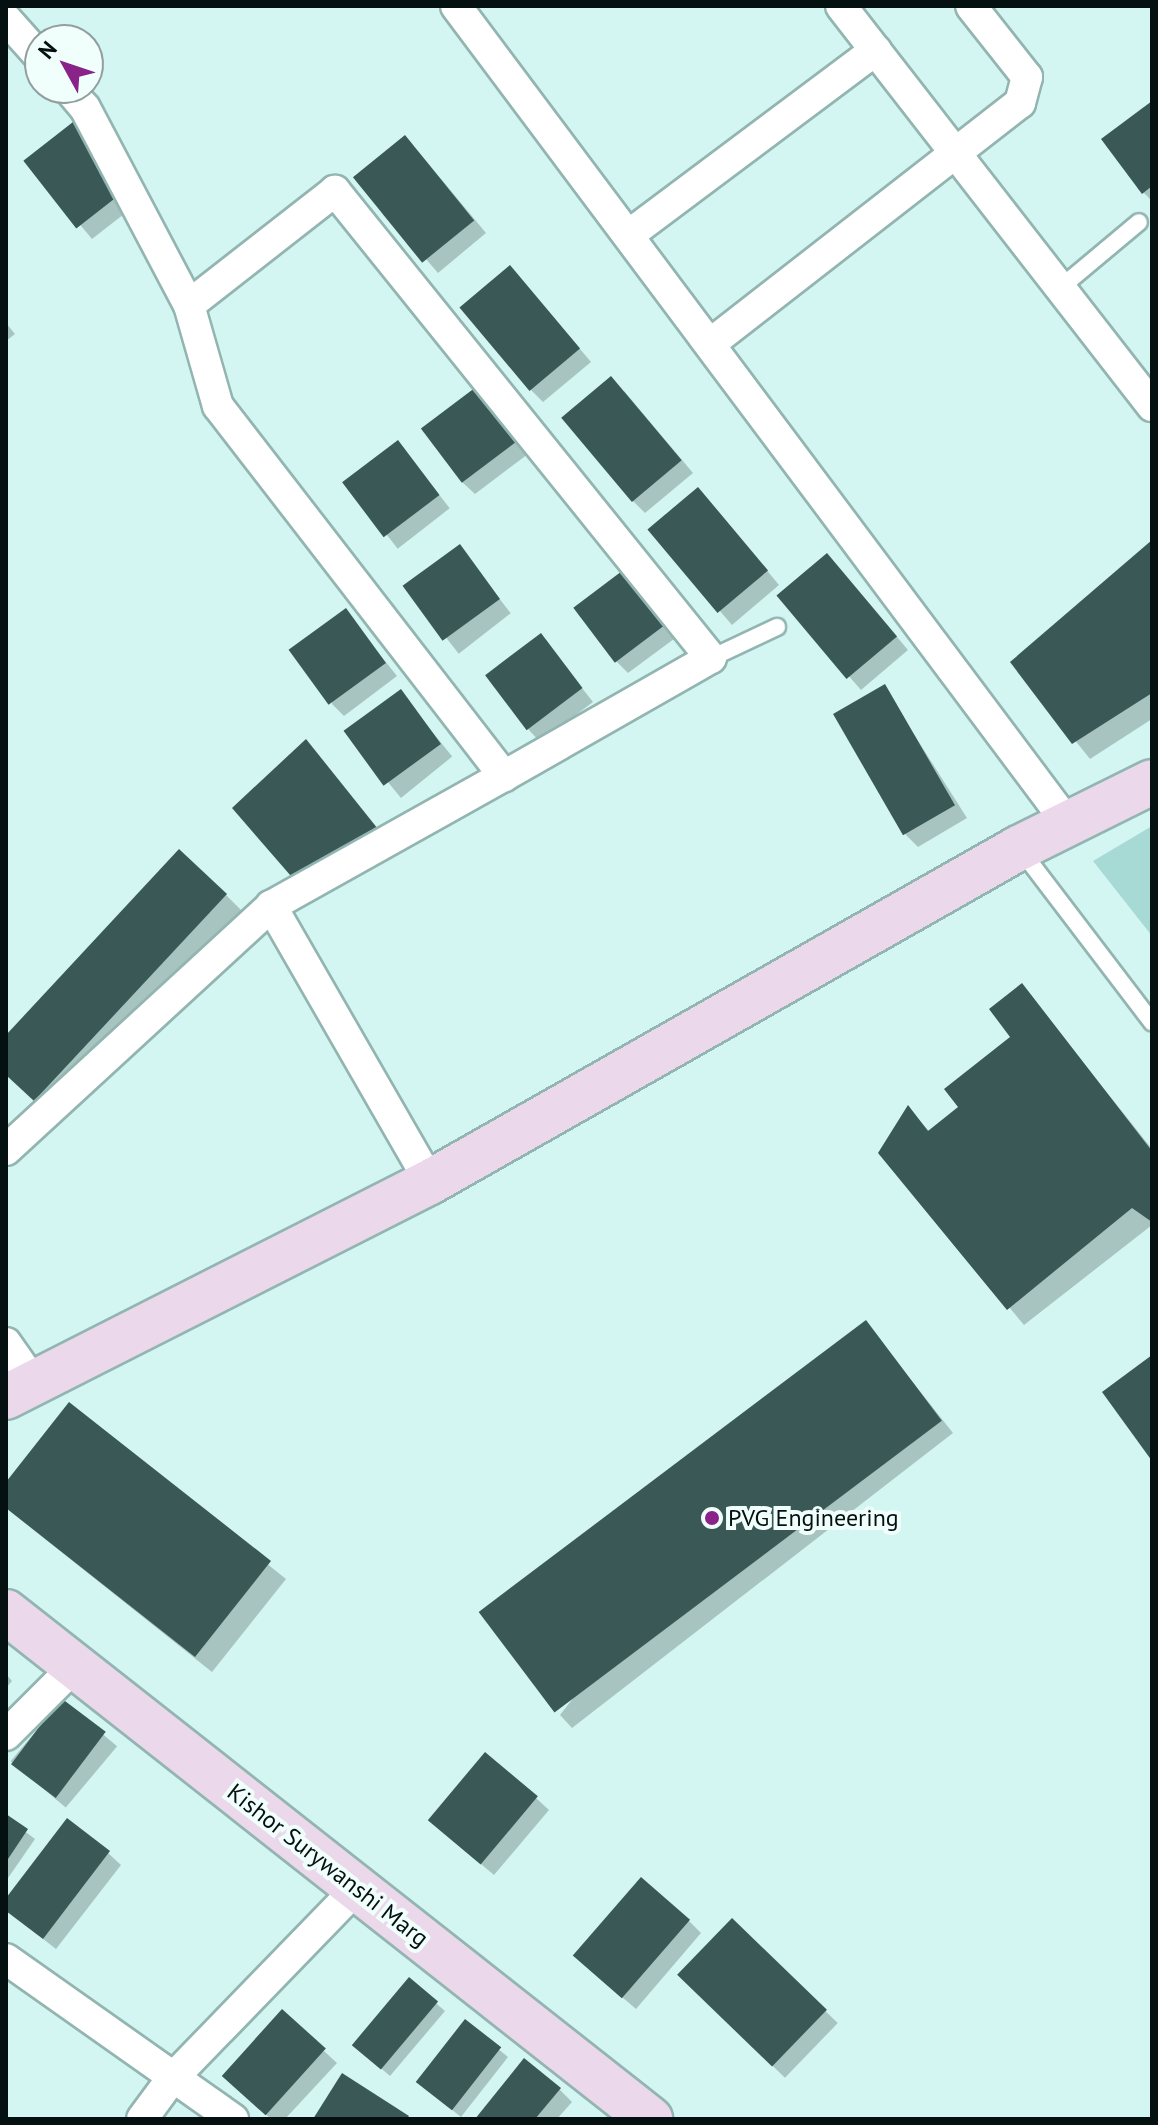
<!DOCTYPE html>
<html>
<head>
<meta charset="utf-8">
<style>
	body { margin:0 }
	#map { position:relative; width:1158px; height:2125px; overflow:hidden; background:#d3f6f2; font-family:"PT Sans",sans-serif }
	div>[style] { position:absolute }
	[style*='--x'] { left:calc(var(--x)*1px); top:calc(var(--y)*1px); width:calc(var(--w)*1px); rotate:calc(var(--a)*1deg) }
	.green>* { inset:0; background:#a8dad5 }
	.shadow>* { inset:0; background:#0003; transform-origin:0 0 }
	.building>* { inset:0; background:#3a5855; transform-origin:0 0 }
	.roads { filter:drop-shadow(2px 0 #93b5b1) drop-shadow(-2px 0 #93b5b1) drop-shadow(0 2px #93b5b1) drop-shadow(0 -2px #93b5b1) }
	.lane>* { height:16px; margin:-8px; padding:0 8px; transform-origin:8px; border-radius:8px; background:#fff }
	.street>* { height:30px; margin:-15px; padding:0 15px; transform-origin:15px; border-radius:15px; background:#fff }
	.secondary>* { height:44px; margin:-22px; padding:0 22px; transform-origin:22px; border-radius:22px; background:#ebd8eb }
	.dots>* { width:22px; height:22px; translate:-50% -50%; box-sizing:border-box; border:4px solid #f0fefc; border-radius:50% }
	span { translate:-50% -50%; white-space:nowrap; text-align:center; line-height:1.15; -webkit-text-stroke:8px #f0fefc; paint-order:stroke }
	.poi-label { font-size:24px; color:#051110 }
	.left { translate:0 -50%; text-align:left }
	.street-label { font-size:24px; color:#051110 }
	.frame { position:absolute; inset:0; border:8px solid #051110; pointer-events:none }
	.north { position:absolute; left:24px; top:24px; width:80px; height:80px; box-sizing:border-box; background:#f0fefc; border:2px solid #929f9e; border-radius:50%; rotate:310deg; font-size:22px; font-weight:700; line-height:32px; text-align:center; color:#051110 }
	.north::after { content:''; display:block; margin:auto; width:28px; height:36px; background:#89238a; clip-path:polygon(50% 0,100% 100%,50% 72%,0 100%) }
</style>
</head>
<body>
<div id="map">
	<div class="green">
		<div style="clip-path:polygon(1152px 826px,1152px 936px,1093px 861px)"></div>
	</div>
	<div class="shadow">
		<div style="clip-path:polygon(1152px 103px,1152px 201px,1143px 192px)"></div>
		<div style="clip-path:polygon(417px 150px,486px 233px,438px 273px,357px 179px)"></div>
		<div style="clip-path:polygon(27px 161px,137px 204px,92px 239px)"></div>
		<div style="clip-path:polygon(522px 280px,591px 362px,543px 402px,531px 390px)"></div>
		<div style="clip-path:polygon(6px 323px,15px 334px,6px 341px)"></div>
		<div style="clip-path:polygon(624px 391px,693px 473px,645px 513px,633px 501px)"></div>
		<div style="clip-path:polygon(488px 402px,528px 454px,475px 494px,462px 482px)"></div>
		<div style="left:398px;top:442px;width:84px;height:66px;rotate:52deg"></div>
		<div style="clip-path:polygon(710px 502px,779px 585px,732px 625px,650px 530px)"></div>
		<div style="clip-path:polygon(1152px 543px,1152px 719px,1090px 759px,1012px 662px)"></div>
		<div style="left:459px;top:547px;width:84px;height:66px;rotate:52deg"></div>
		<div style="clip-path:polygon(629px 568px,682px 633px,628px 673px,616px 661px)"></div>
		<div style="clip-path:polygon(839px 568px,908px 650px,861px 690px,779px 596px)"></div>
		<div style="clip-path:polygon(345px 611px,397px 676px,344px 716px,332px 704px)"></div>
		<div style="clip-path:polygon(541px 636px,593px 702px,540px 742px,528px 729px)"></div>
		<div style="clip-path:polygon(884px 687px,967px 818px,918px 847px,906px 835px)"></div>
		<div style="left:400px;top:692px;width:83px;height:66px;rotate:51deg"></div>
		<div style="clip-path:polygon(226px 895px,242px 911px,51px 1116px,6px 1074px,6px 1038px)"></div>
		<div style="clip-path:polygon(1022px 986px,1152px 1149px,1152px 1225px,1024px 1325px,880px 1153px,908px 1108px,930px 1132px,961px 1108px,1013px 1038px)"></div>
		<div style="clip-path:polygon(866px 1323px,953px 1433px,572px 1728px,560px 1715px)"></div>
		<div style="clip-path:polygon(70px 1405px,286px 1579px,212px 1672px,6px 1508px,6px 1485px)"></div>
		<div style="clip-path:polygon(6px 1674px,12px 1681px,6px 1688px)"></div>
		<div style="left:62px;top:1700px;width:72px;height:80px;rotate:40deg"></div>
		<div style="clip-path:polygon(536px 1798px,549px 1810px,494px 1875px,443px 1832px)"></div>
		<div style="clip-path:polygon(6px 1817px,35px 1839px,6px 1881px)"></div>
		<div style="clip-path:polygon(108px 1853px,121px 1865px,56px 1949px,6px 1910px,6px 1901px)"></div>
		<div style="clip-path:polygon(689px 1921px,701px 1933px,636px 2009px,588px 1968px)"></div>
		<div style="left:732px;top:1921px;width:147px;height:76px;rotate:44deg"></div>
		<div style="clip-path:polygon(409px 1980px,445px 2011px,390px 2076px,363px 2053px)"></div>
		<div style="clip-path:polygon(465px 2022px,508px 2057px,461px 2117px,427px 2090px)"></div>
		<div style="clip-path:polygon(324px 2051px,337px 2063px,285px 2119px,271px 2119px,236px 2087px)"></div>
		<div style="clip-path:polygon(559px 2089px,572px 2102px,557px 2119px,477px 2119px)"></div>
	</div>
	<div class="building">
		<div style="clip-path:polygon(1152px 101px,1152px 186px,1142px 194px,1101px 139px)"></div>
		<div style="left:73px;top:122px;width:86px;height:63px;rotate:52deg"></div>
		<div style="left:405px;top:135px;width:110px;height:67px;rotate:51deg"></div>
		<div style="left:510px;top:265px;width:109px;height:66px;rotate:50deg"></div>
		<div style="left:611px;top:376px;width:110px;height:65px;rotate:50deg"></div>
		<div style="left:476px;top:387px;width:68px;height:69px;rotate:53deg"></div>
		<div style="left:398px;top:440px;width:69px;height:70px;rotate:53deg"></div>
		<div style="left:698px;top:487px;width:109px;height:66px;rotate:50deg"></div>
		<div style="clip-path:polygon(1152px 540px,1152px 693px,1072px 744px,1010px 662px)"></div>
		<div style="left:460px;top:544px;width:68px;height:71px;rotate:54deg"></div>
		<div style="left:827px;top:553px;width:109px;height:66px;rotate:50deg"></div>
		<div style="left:630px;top:565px;width:69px;height:71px;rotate:53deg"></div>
		<div style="left:346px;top:608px;width:68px;height:71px;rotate:54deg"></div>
		<div style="left:541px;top:633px;width:69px;height:70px;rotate:53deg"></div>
		<div style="left:885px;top:684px;width:140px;height:60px;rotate:60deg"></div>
		<div style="left:401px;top:689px;width:68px;height:71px;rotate:54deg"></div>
		<div style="clip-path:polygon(306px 739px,386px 839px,297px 883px,232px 808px)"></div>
		<div style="clip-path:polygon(179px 849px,227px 894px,34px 1101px,6px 1075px,6px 1035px)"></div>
		<div style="clip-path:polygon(1022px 983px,1152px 1151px,1152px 1222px,1132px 1208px,1007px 1310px,878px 1153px,908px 1105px,928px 1131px,958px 1107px,944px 1089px,1010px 1037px,989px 1009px)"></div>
		<div style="left:866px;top:1320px;width:126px;height:485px;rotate:53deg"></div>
		<div style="clip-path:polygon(1152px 1355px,1152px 1461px,1102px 1392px)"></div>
		<div style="clip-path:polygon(69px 1402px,271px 1561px,195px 1657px,6px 1508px,6px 1482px)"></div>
		<div style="left:61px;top:1698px;width:56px;height:83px;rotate:37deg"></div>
		<div style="left:485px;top:1752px;width:69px;height:89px;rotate:40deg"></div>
		<div style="clip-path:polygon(6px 1814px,28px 1829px,6px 1862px)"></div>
		<div style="clip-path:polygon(67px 1818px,110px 1851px,43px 1939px,6px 1911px,6px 1898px)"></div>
		<div style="left:641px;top:1877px;width:65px;height:104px;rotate:41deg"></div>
		<div style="left:732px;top:1918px;width:132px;height:79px;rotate:44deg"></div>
		<div style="left:409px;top:1977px;width:38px;height:89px;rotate:40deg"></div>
		<div style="left:282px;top:2009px;width:59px;height:90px;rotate:42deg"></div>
		<div style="left:465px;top:2019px;width:46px;height:80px;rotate:38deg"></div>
		<div style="clip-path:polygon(524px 2058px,561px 2088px,535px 2119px,475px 2119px)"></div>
		<div style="clip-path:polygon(342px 2073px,409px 2116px,407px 2119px,313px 2119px)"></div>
	</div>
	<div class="roads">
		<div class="lane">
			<div style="--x:1059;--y:289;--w:104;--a:-39.9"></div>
			<div style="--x:711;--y:658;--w:73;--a:-25.2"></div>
			<div style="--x:1020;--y:849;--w:218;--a:52.7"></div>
		</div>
		<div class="street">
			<div style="--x:456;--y:6;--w:1023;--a:53.19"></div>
			<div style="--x:841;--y:6;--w:507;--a:52.13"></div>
			<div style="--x:6;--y:19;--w:51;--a:48.2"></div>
			<div style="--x:68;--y:88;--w:26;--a:50"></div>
			<div style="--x:85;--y:108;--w:223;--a:62.2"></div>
			<div style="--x:189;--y:305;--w:105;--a:74"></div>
			<div style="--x:218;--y:406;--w:468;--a:52.3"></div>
			<div style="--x:504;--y:776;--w:238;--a:-29.7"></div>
			<div style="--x:711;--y:658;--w:600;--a:-128.84"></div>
			<div style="--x:335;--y:191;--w:185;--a:142"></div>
			<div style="--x:630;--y:234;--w:307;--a:-36.8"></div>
			<div style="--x:710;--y:344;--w:393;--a:-37.9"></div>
			<div style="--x:1020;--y:103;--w:27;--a:-75"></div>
			<div style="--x:1027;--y:77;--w:90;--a:-128.3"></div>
			<div style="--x:6;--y:1150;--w:360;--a:-42.6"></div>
			<div style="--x:430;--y:1182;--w:319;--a:-119.9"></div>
			<div style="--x:271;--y:906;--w:267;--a:-29.2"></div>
			<div style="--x:6;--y:1343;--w:49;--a:55"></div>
			<div style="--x:6;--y:1735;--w:98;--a:-45"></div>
			<div style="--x:6;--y:1959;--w:278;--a:35.2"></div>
			<div style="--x:142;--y:2119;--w:47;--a:-53.6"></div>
			<div style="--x:170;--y:2081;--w:269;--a:-45.9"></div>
		</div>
		<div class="secondary">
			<div style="--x:6;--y:1397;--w:475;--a:-26.9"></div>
			<div style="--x:430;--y:1182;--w:677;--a:-29.56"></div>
			<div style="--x:1019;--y:848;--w:148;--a:-26.4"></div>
			<div style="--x:6;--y:1612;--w:820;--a:38.21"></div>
		</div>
	</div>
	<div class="dots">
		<div style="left:712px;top:1518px;background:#89238a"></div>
	</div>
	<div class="poi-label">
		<span class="left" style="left:728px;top:1518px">PVG Engineering</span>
	</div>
	<div class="street-label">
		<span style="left:328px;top:1865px;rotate:38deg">Kishor Surywanshi Marg</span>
	</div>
	<div class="frame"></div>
	<div class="north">N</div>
</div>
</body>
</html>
